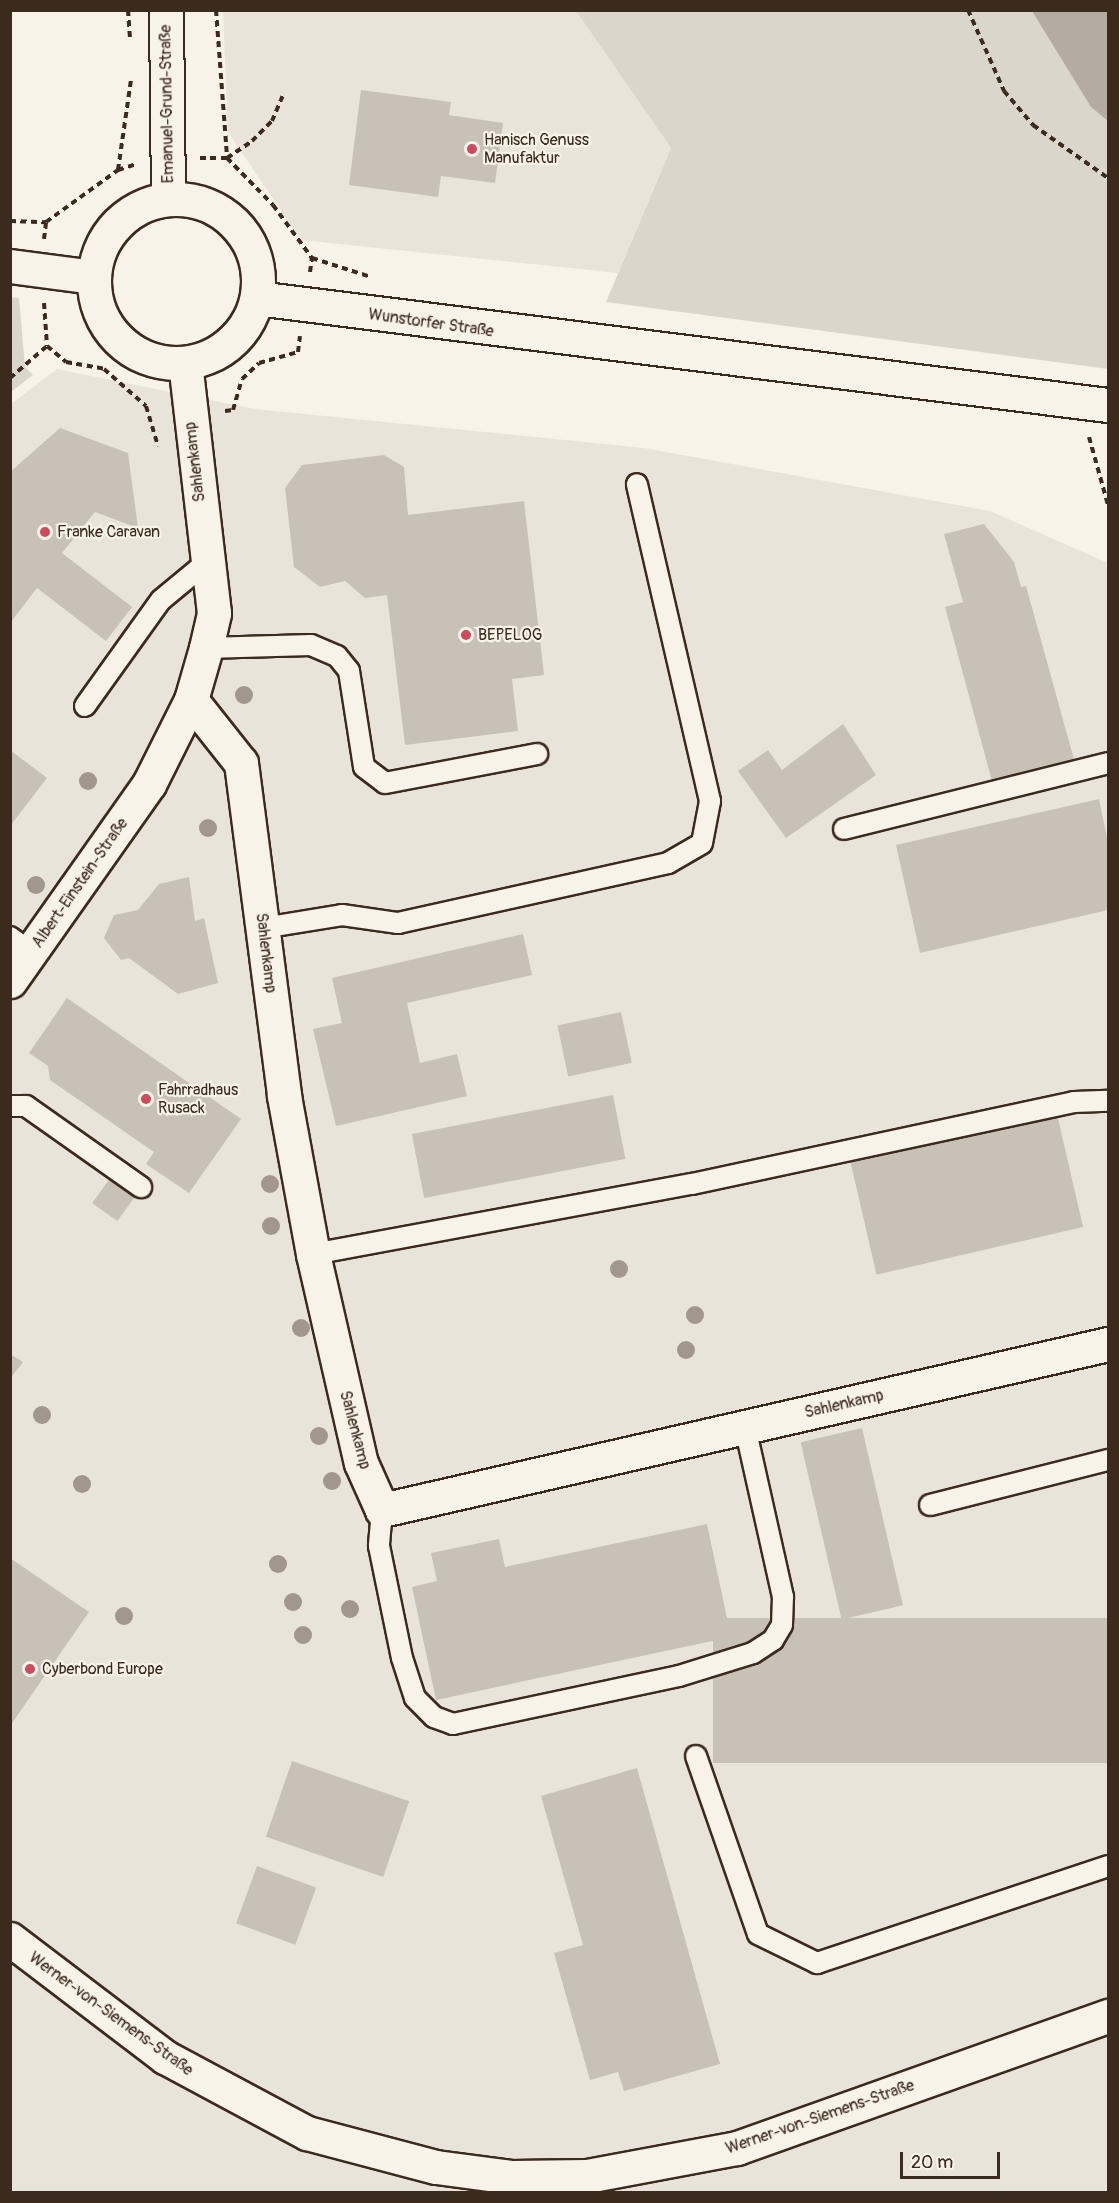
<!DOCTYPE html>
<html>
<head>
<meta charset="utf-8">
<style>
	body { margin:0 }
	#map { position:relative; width:1119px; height:2203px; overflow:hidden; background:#f7f3e8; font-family:Pangolin,sans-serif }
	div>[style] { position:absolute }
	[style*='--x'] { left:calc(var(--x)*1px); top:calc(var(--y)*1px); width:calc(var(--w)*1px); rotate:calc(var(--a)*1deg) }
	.built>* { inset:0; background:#e9e4d9 }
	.green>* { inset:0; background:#dbd6cb }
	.water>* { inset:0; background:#b4aca0 }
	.building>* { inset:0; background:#c8c1b6; transform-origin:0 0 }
	.path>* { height:4px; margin-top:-2px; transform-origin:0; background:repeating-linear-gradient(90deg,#3b2a1e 0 6px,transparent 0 10.5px) }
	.roads { filter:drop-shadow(2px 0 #3b2a1e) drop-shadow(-2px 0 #3b2a1e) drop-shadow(0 2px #3b2a1e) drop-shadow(0 -2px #3b2a1e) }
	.lane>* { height:20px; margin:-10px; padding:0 10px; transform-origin:10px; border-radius:10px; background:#f7f3e8 }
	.street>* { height:33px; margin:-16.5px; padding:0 16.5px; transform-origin:16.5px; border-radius:16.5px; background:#f7f3e8 }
	.secondary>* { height:33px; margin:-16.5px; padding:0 16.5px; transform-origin:16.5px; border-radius:16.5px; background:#f7f3e8 }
	.secondary>.ring { margin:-16.5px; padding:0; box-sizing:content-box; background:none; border:33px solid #f7f3e8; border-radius:50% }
	.trees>* { width:18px; height:18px; margin:-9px; border-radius:50%; background:#a1978c }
	.dots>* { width:16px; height:16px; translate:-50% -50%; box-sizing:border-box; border:3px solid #f7f3e8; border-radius:50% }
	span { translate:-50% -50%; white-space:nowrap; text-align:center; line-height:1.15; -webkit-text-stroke:4.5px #f7f3e8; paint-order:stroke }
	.street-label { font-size:16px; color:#3b2a1e }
	.poi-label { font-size:16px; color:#3b2a1e }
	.left { translate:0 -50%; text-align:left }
	.frame { position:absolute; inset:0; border:12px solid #3b2a1e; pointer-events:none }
	.scale { position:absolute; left:900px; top:2152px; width:100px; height:27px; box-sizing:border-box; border:3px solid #3b2a1e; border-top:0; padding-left:8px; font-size:18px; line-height:21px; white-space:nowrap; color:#3b2a1e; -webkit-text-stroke:4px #f7f3e8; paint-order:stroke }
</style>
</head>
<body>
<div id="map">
	<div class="built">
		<div style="clip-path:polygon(223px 11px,576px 11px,671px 148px,618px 273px,301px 240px,228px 132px)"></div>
		<div style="clip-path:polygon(57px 369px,255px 409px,644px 448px,990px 511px,1108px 563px,1108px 2192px,11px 2192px,11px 404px)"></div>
	</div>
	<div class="green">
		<div style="clip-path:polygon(576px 11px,1108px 11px,1108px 369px,606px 302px,671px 148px)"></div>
		<div style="clip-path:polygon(11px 297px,19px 298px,25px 367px,33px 375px,11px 392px)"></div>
	</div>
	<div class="water">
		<div style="clip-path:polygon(1032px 11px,1108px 11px,1108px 121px,1091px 107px)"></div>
	</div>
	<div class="building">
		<div style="clip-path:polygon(361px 90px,451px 102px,449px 115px,503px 123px,495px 183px,441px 176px,438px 197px,349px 185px)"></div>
		<div style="clip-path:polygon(60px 428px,128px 453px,138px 528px,95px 512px,62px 553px,132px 607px,106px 641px,37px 588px,10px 623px,10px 472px)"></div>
		<div style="clip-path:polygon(384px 455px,404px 467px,408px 515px,524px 501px,544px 675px,512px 679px,518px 731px,405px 745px,387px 595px,365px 598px,345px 581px,320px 587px,294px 567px,285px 488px,302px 465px)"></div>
		<div style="clip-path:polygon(984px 524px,1014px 562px,1021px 587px,1026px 586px,1075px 763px,993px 785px,945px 607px,963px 602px,944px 534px)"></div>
		<div style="clip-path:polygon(843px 724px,876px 775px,786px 838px,738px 771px,768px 750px,782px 770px)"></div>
		<div style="clip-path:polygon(10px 750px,47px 778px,10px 826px)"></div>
		<div style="clip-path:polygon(1099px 799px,1108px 842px,1108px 910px,920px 953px,896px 845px)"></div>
		<div style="clip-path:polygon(189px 877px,195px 921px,204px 918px,218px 983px,178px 994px,129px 958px,121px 960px,104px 938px,114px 915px,138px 910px,159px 884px)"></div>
		<div style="clip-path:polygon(523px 934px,532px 975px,407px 1003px,420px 1063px,457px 1054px,467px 1096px,336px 1126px,313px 1029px,342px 1023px,332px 978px)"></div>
		<div style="clip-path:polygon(67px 998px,241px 1119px,189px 1193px,146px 1164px,154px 1152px,50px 1080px,48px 1066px,29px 1053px)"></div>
		<div style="left:621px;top:1012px;width:52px;height:65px;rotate:78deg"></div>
		<div style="left:613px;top:1095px;width:65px;height:205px;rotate:79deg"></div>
		<div style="left:1057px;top:1114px;width:116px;height:212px;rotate:77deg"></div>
		<div style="left:111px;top:1177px;width:31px;height:32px;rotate:36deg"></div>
		<div style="clip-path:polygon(10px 1354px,23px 1362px,10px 1379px)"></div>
		<div style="left:862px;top:1428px;width:182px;height:63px;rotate:77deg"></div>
		<div style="clip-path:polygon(707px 1524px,731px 1637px,436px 1700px,412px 1587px,437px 1581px,431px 1553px,499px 1539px,505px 1567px)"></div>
		<div style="clip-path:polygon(10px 1558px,89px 1612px,10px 1726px)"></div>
		<div style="left:1108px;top:1618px;width:145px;height:395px;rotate:90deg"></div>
		<div style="left:292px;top:1761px;width:124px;height:80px;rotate:19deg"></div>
		<div style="clip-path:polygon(637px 1768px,720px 2064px,624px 2091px,618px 2072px,590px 2080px,554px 1953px,583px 1945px,541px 1796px)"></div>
		<div style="left:257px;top:1866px;width:63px;height:61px;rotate:20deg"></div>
	</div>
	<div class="path">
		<div style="--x:128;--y:10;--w:30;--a:86"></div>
		<div style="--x:216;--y:10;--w:148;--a:85.7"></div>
		<div style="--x:227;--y:158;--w:66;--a:45.6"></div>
		<div style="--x:273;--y:205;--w:66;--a:53.7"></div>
		<div style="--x:312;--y:258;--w:59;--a:17.8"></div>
		<div style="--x:968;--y:10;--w:89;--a:66"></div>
		<div style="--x:1004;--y:91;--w:45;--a:49.5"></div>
		<div style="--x:1033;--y:125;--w:92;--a:35.2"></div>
		<div style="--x:200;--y:158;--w:27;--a:0"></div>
		<div style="--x:227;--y:158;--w:30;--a:-34"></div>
		<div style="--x:252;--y:141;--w:28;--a:-45"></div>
		<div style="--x:272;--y:121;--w:28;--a:-67"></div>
		<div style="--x:118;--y:170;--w:91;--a:-81.8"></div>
		<div style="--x:10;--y:221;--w:36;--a:2"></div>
		<div style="--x:46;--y:222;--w:89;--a:-35.8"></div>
		<div style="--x:118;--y:170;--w:19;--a:-18"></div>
		<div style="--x:44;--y:239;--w:17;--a:-83"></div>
		<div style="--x:310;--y:272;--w:14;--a:-82"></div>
		<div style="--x:44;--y:303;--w:43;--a:86"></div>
		<div style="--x:47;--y:346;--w:25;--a:40"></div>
		<div style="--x:66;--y:362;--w:39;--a:10"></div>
		<div style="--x:104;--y:369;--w:56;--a:41.4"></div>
		<div style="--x:146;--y:406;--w:42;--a:73.3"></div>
		<div style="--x:10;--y:378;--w:49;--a:-40.9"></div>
		<div style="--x:225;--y:411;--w:8;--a:-7"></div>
		<div style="--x:233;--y:410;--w:32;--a:-74"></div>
		<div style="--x:242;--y:379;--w:23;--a:-43"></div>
		<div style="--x:259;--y:363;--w:41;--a:-15.8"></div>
		<div style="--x:298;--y:352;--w:16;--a:-83"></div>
		<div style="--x:1089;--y:437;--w:71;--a:74.4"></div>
	</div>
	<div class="roads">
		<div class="lane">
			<div style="--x:206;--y:648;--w:105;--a:-1.6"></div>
			<div style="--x:311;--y:645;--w:28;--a:23"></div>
			<div style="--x:337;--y:656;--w:19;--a:51"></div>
			<div style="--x:349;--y:671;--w:97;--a:81.1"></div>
			<div style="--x:364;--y:767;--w:26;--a:37"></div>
			<div style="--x:385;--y:783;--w:155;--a:-10.8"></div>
			<div style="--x:85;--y:706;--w:130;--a:-54.4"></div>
			<div style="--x:161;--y:600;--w:60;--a:-39.6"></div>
			<div style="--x:844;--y:829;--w:272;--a:-14"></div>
			<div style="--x:263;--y:928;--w:80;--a:-9.3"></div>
			<div style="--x:342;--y:915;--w:57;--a:8.1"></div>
			<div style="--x:398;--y:923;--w:277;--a:-12.5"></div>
			<div style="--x:668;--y:863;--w:39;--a:-30"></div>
			<div style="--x:702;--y:843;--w:43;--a:-79.2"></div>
			<div style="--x:710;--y:801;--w:325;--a:-103"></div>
			<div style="--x:10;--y:937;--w:26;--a:36"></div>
			<div style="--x:10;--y:1106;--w:16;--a:0"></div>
			<div style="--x:26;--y:1106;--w:141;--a:35.2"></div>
			<div style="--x:313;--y:1254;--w:385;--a:-10.5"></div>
			<div style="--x:692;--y:1184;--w:391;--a:-12.1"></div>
			<div style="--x:1074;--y:1102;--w:34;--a:-2"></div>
			<div style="--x:930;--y:1505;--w:184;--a:-14.2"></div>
			<div style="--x:382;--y:1510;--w:36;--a:95"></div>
			<div style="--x:379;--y:1546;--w:114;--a:78.4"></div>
			<div style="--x:402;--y:1658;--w:42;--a:72"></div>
			<div style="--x:415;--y:1698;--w:27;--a:45"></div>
			<div style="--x:434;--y:1717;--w:20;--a:20"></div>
			<div style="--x:453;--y:1724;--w:231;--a:-12"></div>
			<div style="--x:679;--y:1676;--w:77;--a:-17.3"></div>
			<div style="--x:753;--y:1653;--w:24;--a:-33"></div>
			<div style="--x:773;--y:1640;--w:17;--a:-59"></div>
			<div style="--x:782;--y:1625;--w:28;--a:-88"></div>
			<div style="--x:783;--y:1597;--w:174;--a:-102.6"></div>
			<div style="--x:696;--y:1756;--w:188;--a:70.8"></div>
			<div style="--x:758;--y:1934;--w:66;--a:26.2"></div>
			<div style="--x:817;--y:1963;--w:307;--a:-18.4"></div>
		</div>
		<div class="street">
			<div style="--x:166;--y:10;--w:188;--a:89.4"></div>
			<div style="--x:191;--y:700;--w:80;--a:51.6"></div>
			<div style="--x:241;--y:763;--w:336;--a:82.6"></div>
			<div style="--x:284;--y:1096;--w:161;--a:79.6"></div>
			<div style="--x:313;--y:1254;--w:214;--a:77.1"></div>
			<div style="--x:361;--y:1463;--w:51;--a:65.9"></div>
			<div style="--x:382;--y:1510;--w:745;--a:-12.88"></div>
			<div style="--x:10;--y:981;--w:241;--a:-54.8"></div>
			<div style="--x:149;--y:784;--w:94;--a:-63.4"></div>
			<div style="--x:191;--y:700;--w:54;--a:-73.9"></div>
			<div style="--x:206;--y:648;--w:36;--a:-77"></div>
			<div style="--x:214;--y:613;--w:251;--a:-96.6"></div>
			<div style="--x:10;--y:1939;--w:195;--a:37.3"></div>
			<div style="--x:165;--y:2057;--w:161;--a:28.2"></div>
			<div style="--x:307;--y:2133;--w:133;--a:14.8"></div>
			<div style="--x:436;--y:2167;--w:77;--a:7.5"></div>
			<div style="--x:512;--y:2177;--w:75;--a:-0.8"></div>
			<div style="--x:587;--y:2176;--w:153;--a:-10.6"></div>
			<div style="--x:737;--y:2148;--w:394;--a:-19.6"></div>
		</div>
		<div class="secondary">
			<div class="ring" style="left:94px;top:199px;width:131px;height:131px"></div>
			<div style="--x:10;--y:266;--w:84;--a:7.5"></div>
			<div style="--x:257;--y:298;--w:858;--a:7.17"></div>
		</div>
	</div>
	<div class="trees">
		<div style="left:244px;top:695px"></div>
		<div style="left:88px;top:781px"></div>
		<div style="left:208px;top:828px"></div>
		<div style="left:36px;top:885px"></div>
		<div style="left:270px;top:1184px"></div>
		<div style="left:271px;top:1226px"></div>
		<div style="left:619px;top:1269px"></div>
		<div style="left:695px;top:1315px"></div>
		<div style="left:301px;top:1328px"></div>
		<div style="left:686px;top:1350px"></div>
		<div style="left:42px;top:1415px"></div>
		<div style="left:319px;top:1436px"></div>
		<div style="left:332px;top:1481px"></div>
		<div style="left:82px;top:1484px"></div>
		<div style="left:278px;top:1564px"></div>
		<div style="left:293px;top:1602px"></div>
		<div style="left:350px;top:1609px"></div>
		<div style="left:124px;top:1616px"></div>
		<div style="left:303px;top:1635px"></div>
	</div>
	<div class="dots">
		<div style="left:472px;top:149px;background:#d1495b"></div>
		<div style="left:45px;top:532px;background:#d1495b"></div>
		<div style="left:466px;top:635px;background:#d1495b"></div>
		<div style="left:146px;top:1099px;background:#d1495b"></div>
		<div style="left:30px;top:1669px;background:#d1495b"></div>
	</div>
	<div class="street-label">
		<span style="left:167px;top:104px;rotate:-91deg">Emanuel-Grund-Straße</span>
		<span style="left:431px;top:323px;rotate:8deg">Wunstorfer Straße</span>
		<span style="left:195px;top:462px;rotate:-97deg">Sahlenkamp</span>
		<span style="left:80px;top:883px;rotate:-55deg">Albert-Einstein-Straße</span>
		<span style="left:266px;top:953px;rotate:83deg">Sahlenkamp</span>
		<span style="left:844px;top:1404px;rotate:-13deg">Sahlenkamp</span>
		<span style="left:355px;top:1430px;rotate:75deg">Sahlenkamp</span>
		<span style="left:111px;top:2014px;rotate:36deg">Werner-von-Siemens-Straße</span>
		<span style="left:820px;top:2117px;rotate:-19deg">Werner-von-Siemens-Straße</span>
	</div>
	<div class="poi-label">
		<span class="left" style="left:484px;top:149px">Hanisch Genuss<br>Manufaktur</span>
		<span class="left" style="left:57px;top:532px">Franke Caravan</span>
		<span class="left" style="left:478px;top:635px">BEPELOG</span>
		<span class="left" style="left:158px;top:1099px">Fahrradhaus<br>Rusack</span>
		<span class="left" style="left:42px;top:1669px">Cyberbond Europe</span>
	</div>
	<div class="frame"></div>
	<div class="scale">20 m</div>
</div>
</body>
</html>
